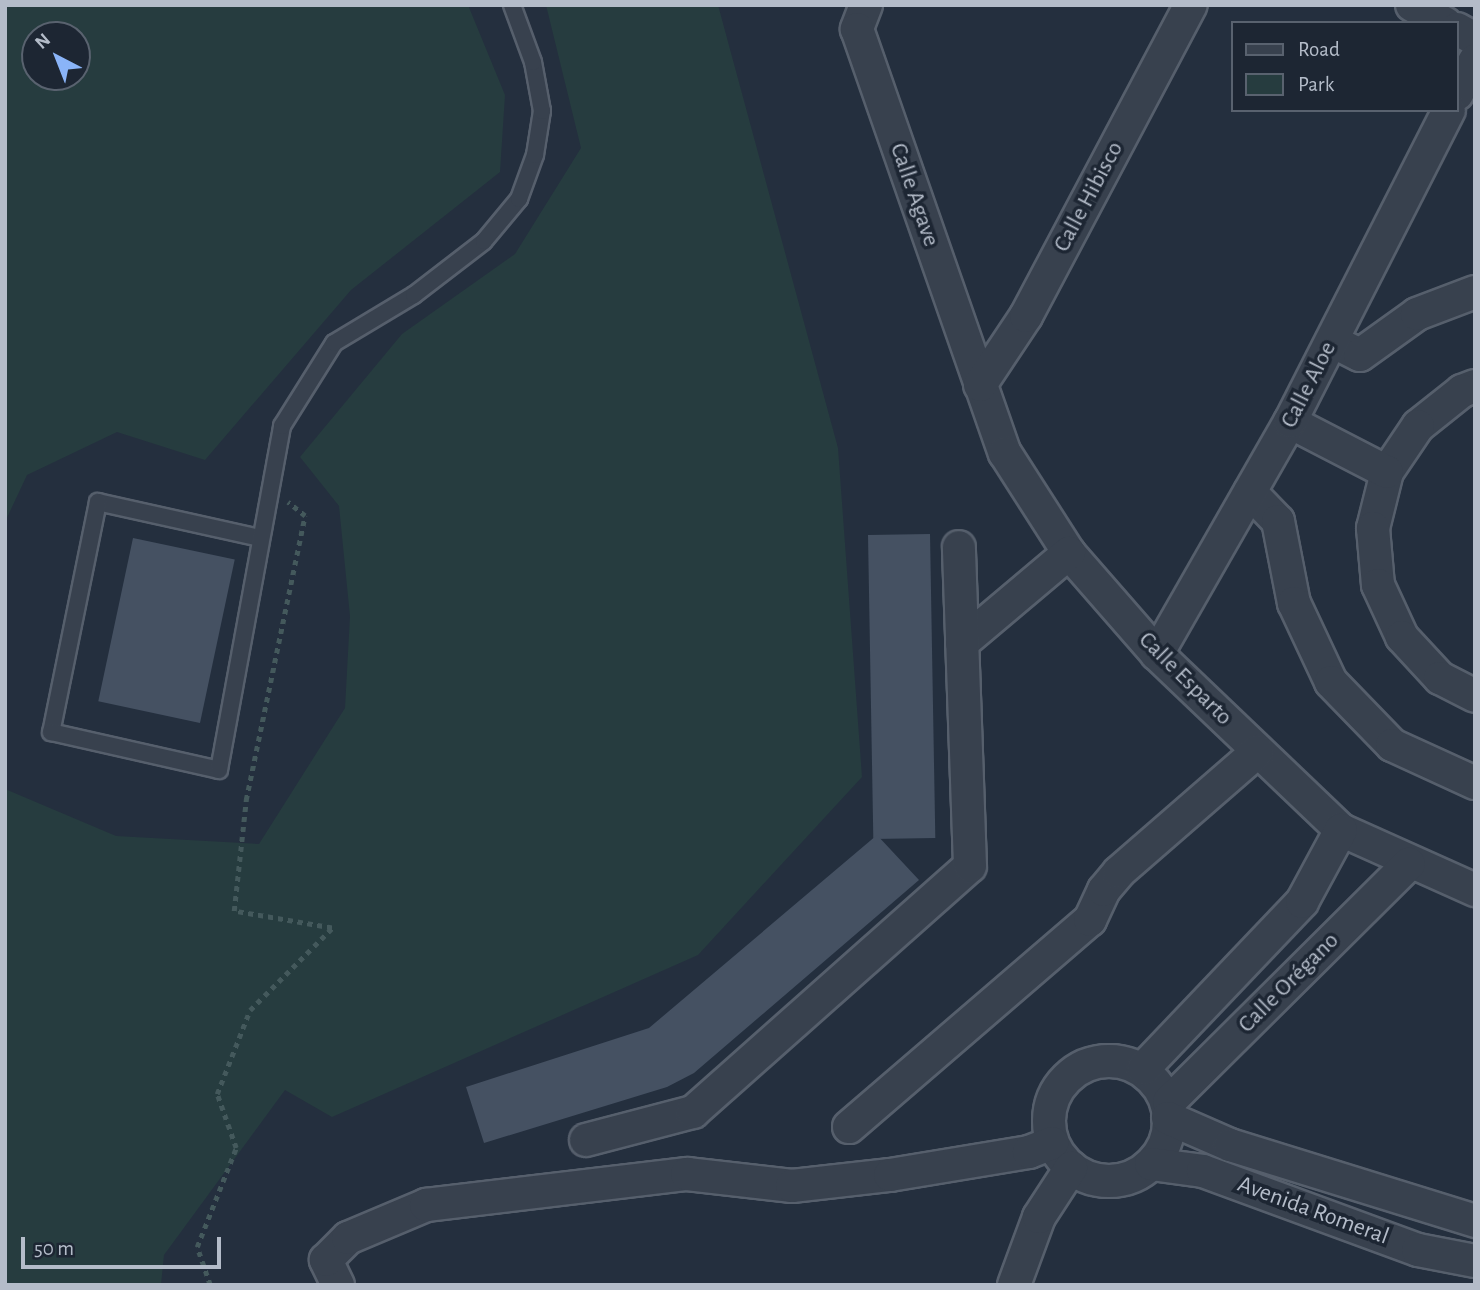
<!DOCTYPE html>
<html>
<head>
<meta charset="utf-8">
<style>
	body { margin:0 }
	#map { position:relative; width:1480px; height:1290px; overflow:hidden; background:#242f3e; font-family:"Alegreya Sans",sans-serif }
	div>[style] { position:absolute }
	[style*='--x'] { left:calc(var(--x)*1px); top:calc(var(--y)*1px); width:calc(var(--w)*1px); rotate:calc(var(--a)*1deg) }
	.green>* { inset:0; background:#263c3f }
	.building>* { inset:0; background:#455162; transform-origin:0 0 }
	.path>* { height:4.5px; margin-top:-2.25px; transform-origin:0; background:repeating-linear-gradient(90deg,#44595c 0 5px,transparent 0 10px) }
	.roads { filter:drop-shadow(2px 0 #565f6c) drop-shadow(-2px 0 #565f6c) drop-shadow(0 2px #565f6c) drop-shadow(0 -2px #565f6c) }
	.lane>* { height:16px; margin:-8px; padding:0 8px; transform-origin:8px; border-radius:8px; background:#38414e }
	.street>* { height:32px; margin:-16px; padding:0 16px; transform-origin:16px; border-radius:16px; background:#38414e }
	.street>.ring { margin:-16px; padding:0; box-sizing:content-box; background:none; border:32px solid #38414e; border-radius:50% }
	span { translate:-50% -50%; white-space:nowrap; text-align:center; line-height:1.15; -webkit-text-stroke:7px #1d2633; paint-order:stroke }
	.street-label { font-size:24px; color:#b4bcc9 }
	.frame { position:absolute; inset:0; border:7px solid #b4bcc9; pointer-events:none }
	.legend { position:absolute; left:1231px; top:21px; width:228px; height:91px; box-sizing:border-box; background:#1d2633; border:2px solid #59626f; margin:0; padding:9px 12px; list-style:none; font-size:21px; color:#b4bcc9 }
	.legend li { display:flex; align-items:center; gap:14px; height:35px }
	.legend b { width:35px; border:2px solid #59626f }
	.north { position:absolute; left:21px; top:21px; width:70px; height:70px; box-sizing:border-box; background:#1d2633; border:2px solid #59626f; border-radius:50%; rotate:318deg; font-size:19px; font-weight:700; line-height:28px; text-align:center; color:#b4bcc9 }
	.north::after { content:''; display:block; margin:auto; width:24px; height:32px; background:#8ab4f8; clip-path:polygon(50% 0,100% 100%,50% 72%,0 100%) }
	.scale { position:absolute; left:21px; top:1237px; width:200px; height:32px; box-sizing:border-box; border:4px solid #b4bcc9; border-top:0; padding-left:9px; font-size:21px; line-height:24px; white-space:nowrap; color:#b4bcc9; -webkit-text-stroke:5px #1d2633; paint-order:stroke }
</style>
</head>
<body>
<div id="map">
	<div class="green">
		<div style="clip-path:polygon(evenodd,5px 5px,468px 5px,505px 95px,500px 172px,351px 290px,205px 460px,117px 432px,27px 475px,5px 522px,5px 5px,35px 35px,77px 35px,77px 77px,35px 77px,35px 35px)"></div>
		<div style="clip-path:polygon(546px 5px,718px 5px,838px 448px,862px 777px,698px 955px,332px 1117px,285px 1090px,164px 1255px,161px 1285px,5px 1285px,5px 789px,116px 836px,259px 844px,345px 708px,350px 616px,339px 506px,300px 457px,402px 334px,515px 254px,581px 148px)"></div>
	</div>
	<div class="building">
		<div style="left:930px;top:534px;width:304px;height:62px;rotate:89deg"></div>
		<div style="left:133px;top:538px;width:104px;height:167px;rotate:12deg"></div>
		<div style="clip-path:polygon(877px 835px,919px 880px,694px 1073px,667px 1087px,484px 1143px,466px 1087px,649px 1028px)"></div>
	</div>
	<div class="path">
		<div style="--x:210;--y:1285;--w:40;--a:-108.9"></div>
		<div style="--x:197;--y:1247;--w:106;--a:-68.5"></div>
		<div style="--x:236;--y:1148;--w:57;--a:-109.4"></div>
		<div style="--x:217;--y:1094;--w:90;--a:-68.6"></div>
		<div style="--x:250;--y:1010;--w:116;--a:-45"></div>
		<div style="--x:332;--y:928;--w:99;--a:-170.2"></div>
		<div style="--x:234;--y:911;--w:112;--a:-83.8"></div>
		<div style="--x:246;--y:800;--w:290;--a:-78.3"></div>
		<div style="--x:305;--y:516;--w:22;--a:-141"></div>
	</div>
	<div class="roads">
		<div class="lane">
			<div style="--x:260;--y:538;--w:166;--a:-167.5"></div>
			<div style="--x:98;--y:502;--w:235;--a:101.5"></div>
			<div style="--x:51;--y:732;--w:172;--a:12.7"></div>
			<div style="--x:219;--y:770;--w:350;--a:-79.6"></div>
			<div style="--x:282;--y:426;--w:98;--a:-57.9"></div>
			<div style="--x:334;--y:343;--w:93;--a:-31"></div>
			<div style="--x:414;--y:295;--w:88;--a:-37.6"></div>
			<div style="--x:484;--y:241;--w:55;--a:-50.2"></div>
			<div style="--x:519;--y:199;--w:47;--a:-70"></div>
			<div style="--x:535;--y:155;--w:45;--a:-81"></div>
			<div style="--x:542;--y:111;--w:50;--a:-100.4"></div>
			<div style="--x:533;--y:62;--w:61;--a:-110.2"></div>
		</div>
		<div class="street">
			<div style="--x:866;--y:5;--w:26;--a:111"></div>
			<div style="--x:857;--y:29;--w:449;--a:70.8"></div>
			<div style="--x:1005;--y:453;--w:119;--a:57.4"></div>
			<div style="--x:1069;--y:553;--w:134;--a:48.9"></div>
			<div style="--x:1157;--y:654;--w:255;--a:43.7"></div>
			<div style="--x:1341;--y:830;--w:147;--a:24.1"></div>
			<div style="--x:1412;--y:5;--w:38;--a:29"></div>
			<div style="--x:1457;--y:29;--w:21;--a:29"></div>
			<div style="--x:1457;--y:94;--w:38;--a:-62"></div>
			<div style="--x:1332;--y:341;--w:31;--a:27"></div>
			<div style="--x:1360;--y:355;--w:70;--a:-35.7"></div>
			<div style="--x:1417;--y:314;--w:62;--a:-20.8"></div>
			<div style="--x:980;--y:385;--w:83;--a:-56.3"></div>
			<div style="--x:1026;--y:316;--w:352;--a:-62.1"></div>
			<div style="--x:1475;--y:386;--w:14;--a:159"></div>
			<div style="--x:1462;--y:391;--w:56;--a:141.5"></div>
			<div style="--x:1418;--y:426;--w:55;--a:124"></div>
			<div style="--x:1387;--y:472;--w:58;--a:104"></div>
			<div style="--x:1373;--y:528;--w:57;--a:85"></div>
			<div style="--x:1378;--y:585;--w:57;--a:65.2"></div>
			<div style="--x:1402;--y:637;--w:56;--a:47.2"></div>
			<div style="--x:1440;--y:678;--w:39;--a:27"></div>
			<div style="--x:1290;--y:422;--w:109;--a:27.3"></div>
			<div style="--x:1250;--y:492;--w:40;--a:46"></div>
			<div style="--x:1278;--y:521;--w:84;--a:79"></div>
			<div style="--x:1294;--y:603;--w:87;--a:64.9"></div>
			<div style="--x:1331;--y:682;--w:88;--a:45.9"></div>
			<div style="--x:1392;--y:745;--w:91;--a:24.6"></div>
			<div style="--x:962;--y:643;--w:140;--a:-40.1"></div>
			<div style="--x:1157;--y:654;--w:267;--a:-60.2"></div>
			<div style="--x:1290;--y:422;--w:350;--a:-63"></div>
			<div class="ring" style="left:1049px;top:1061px;width:88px;height:88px"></div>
			<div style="--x:1143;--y:1069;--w:231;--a:-46.4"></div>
			<div style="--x:1302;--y:902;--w:82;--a:-61.6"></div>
			<div style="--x:1169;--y:1102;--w:338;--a:-44.8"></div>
			<div style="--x:1168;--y:1118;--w:68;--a:23.5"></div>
			<div style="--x:1230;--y:1145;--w:257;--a:17.2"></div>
			<div style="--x:849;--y:1127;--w:318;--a:-40.7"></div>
			<div style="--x:1090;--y:920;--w:33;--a:-65"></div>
			<div style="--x:1104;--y:890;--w:23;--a:-50"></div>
			<div style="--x:1119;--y:872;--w:184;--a:-41"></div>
			<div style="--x:586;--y:1140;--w:111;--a:-14.7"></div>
			<div style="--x:693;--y:1112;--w:370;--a:-41.6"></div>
			<div style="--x:970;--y:866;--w:319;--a:-92"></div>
			<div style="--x:1151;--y:1164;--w:52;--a:7.7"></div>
			<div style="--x:1203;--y:1171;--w:229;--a:20.2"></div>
			<div style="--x:1418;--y:1250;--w:58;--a:10.9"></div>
			<div style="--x:338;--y:1285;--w:28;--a:-116"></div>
			<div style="--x:326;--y:1260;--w:31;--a:-45"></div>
			<div style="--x:348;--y:1238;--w:85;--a:-22.9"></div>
			<div style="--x:426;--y:1205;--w:263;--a:-6.8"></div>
			<div style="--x:687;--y:1174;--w:106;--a:6.5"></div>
			<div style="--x:792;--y:1186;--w:99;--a:-6.4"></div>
			<div style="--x:890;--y:1175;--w:141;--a:-9.4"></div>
			<div style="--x:1029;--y:1152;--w:25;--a:-21"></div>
			<div style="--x:1014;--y:1285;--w:72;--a:-69.8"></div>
			<div style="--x:1039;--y:1217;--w:59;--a:-56.9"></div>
		</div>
	</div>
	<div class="street-label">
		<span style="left:914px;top:195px;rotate:71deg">Calle Agave</span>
		<span style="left:1089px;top:197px;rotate:-62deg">Calle Hibisco</span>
		<span style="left:1309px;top:385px;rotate:-63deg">Calle Aloe</span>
		<span style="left:1185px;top:679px;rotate:45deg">Calle Esparto</span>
		<span style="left:1289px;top:983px;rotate:-45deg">Calle Orégano</span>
		<span style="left:1313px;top:1211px;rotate:20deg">Avenida Romeral</span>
	</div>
	<div class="frame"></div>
	<ul class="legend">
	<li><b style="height:9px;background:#38414e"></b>Road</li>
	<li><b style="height:19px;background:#263c3f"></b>Park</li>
	</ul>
	<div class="north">N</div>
	<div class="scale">50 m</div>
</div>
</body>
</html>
